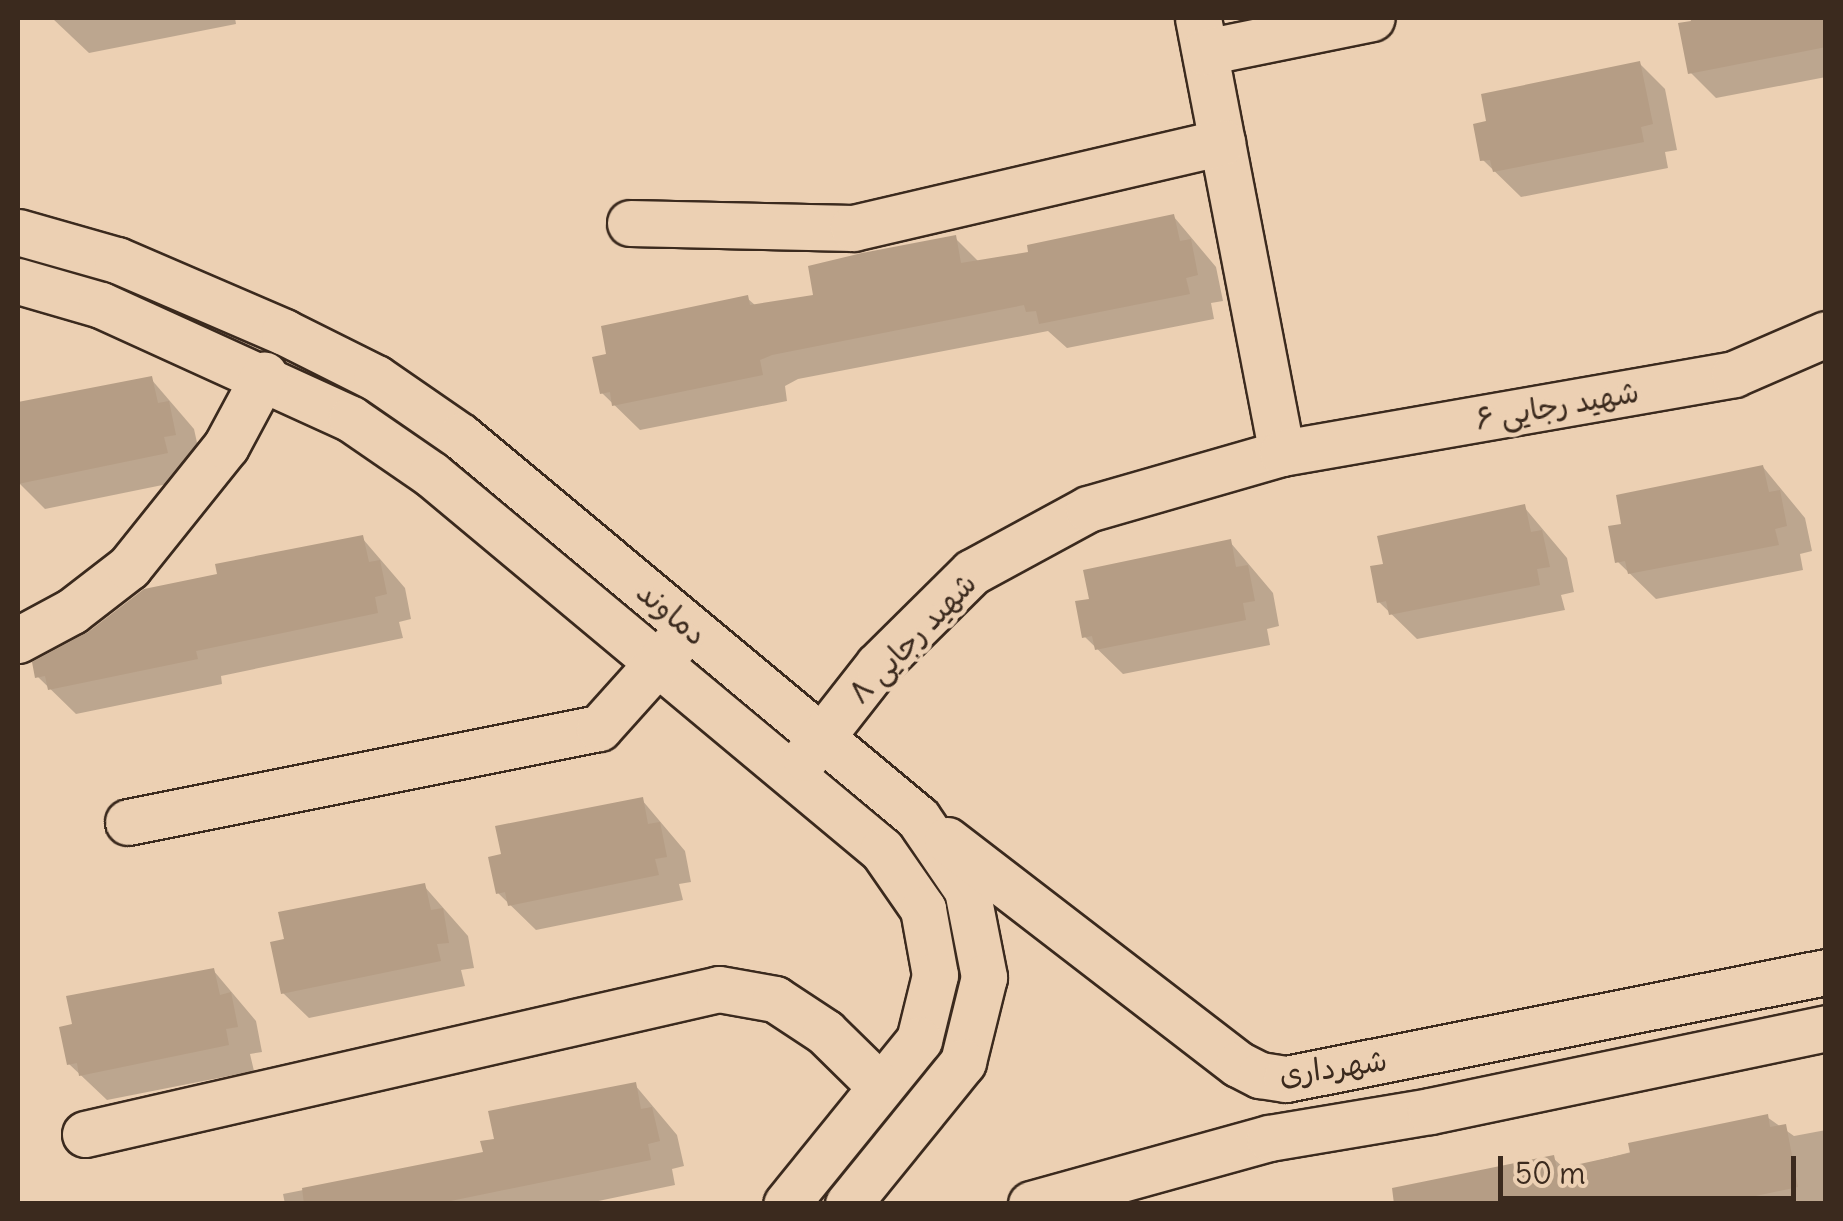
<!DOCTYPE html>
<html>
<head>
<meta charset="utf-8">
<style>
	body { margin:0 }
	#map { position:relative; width:1843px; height:1221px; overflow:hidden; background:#ecd0b3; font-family:Delius,"Playpen Sans Arabic",sans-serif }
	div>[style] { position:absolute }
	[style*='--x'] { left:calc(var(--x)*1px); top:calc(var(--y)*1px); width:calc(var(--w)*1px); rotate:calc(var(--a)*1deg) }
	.shadow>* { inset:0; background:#0003 }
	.building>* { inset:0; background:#b59d85 }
	.roads { filter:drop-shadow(2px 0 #3b2a1e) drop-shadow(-2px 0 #3b2a1e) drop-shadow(0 2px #3b2a1e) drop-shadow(0 -2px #3b2a1e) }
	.minor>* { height:45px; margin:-22.5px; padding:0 22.5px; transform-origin:22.5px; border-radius:22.5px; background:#ecd0b3 }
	span { translate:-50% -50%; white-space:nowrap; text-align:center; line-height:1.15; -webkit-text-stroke:9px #ecd0b3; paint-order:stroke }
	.street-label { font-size:30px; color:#3b2a1e }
	.frame { position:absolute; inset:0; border:20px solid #3b2a1e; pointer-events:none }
	.scale { position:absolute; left:1498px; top:1156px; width:298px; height:45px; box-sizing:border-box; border:5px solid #3b2a1e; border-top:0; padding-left:12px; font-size:30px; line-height:35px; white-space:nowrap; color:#3b2a1e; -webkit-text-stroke:8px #ecd0b3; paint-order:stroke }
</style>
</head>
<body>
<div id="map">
	<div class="shadow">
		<div style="clip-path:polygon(52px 18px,235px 18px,236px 24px,89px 53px)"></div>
		<div style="clip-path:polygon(1693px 18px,1826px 18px,1826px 77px,1716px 98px,1690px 72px)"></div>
		<div style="clip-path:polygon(1639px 63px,1665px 89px,1677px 150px,1665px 152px,1668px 168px,1521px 197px,1483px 160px)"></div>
		<div style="clip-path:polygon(1174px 217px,1216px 267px,1223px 301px,1211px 303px,1214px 319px,1067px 348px,1048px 331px,798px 379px,785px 386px,787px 401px,640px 430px,602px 393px,747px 298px,756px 306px,816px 297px,955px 238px,979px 262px,1031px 254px)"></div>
		<div style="clip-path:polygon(151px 379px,194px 429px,201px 461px,192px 479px,45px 509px,18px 482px,18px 405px)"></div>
		<div style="clip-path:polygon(1763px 467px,1805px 518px,1812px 551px,1800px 554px,1803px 570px,1656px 599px,1618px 562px,1624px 526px)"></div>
		<div style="clip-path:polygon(1524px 507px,1567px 558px,1574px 592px,1561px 595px,1565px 610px,1417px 639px,1379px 602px,1386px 566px)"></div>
		<div style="clip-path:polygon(362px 538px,405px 588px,411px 619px,399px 622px,403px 638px,221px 676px,222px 684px,76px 714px,38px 677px,220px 576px)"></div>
		<div style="clip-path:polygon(1230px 542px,1273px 593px,1279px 626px,1267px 629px,1270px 645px,1123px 674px,1085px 637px,1092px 600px)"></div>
		<div style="clip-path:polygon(642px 800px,685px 851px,691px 882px,679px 884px,683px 900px,536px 930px,498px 893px)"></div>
		<div style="clip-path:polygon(424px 886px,468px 936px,474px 968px,461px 970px,465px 986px,309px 1018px,283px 993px)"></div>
		<div style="clip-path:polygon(213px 970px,256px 1021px,262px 1052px,250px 1054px,254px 1071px,107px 1100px,69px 1064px,75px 1026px)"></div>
		<div style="clip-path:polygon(635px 1085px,677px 1135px,684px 1166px,672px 1169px,675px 1185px,584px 1204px,285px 1204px,283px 1194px,486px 1154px)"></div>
		<div style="clip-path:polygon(1767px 1117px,1794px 1136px,1826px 1130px,1826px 1204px,1404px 1203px,1553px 1158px,1565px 1169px)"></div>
	</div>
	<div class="building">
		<div style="clip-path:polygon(1690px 18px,1826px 18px,1826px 47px,1688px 74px,1678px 23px,1691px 21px)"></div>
		<div style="clip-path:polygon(1640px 61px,1653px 124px,1641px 127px,1644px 142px,1493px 172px,1490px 160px,1480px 161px,1473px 124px,1486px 121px,1481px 94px)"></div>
		<div style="clip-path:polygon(1174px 214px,1180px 241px,1191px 239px,1198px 275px,1186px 278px,1190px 294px,1039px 324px,1036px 311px,1026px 312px,1024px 305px,772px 355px,760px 360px,763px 375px,612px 406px,610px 392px,600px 394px,592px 357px,606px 354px,601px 326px,748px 295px,750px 305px,813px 295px,808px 266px,862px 253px,956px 235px,961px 263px,1028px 252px,1027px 245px)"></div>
		<div style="clip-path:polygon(152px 376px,158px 403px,169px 401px,176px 435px,164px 437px,168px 453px,18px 484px,18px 402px)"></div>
		<div style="clip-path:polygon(1763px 465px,1769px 492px,1780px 490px,1787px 526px,1775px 529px,1779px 545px,1628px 574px,1625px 561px,1615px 563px,1608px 526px,1621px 524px,1616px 495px)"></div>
		<div style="clip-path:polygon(1525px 504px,1531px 532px,1542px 530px,1550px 567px,1537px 569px,1540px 585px,1389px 615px,1386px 601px,1377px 603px,1370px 566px,1383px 564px,1377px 536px)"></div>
		<div style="clip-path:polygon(363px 535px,369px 562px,380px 560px,387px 594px,375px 597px,378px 613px,196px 651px,198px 659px,48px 690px,45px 676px,35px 678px,32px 662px,88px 632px,144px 589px,217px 574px,215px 564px)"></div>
		<div style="clip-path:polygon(1231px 539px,1236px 567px,1248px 565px,1255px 601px,1243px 603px,1246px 620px,1095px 650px,1092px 636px,1082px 638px,1075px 601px,1089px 599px,1083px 570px)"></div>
		<div style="clip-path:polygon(643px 797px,648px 824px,660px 822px,667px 857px,655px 859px,659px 875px,508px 906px,505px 892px,496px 894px,488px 857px,501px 854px,495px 826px)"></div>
		<div style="clip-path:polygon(425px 883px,431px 910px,443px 908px,449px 943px,437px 944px,441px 961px,281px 994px,270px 942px,284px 939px,278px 912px)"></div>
		<div style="clip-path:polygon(214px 968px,220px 995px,231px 992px,238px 1027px,226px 1029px,229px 1045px,79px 1076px,77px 1063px,67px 1065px,59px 1027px,72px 1024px,66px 996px)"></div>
		<div style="clip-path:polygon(636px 1082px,641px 1109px,652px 1107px,660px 1141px,648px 1144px,651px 1160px,436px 1204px,304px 1204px,302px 1188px,483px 1152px,480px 1141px,494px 1139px,488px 1111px)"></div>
		<div style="clip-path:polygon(1768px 1114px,1770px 1127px,1786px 1124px,1798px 1187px,1718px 1204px,1394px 1204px,1392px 1188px,1554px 1155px,1557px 1169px,1630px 1153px,1628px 1143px)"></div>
	</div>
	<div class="roads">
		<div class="minor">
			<div style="--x:1198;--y:18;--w:443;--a:79.1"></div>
			<div style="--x:1205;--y:52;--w:170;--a:-11.5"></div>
			<div style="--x:630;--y:223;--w:223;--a:1.3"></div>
			<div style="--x:853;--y:228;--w:379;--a:-13.1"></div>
			<div style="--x:18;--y:232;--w:103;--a:15.8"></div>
			<div style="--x:117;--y:260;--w:182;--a:23.3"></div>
			<div style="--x:284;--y:332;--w:103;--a:26.6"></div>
			<div style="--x:376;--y:378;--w:102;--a:34.6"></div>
			<div style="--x:460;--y:436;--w:596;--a:39.83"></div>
			<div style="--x:918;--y:818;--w:87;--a:55.8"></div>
			<div style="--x:967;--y:890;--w:89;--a:78.9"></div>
			<div style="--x:984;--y:977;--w:88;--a:103.9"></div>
			<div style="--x:963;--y:1062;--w:183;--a:129"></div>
			<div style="--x:18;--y:281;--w:86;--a:16.1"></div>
			<div style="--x:101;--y:305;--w:275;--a:24.5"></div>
			<div style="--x:351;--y:419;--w:97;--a:34.5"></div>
			<div style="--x:431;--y:474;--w:587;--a:39.82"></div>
			<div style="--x:882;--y:850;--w:72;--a:55.2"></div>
			<div style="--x:923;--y:909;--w:67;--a:79.7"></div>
			<div style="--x:935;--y:975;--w:67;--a:103.8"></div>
			<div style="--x:919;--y:1040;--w:211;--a:129"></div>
			<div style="--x:18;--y:640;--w:61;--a:-28.2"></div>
			<div style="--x:72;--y:611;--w:72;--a:-37.7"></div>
			<div style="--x:129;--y:567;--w:155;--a:-51.3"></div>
			<div style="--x:226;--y:446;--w:81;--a:-61.8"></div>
			<div style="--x:805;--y:758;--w:118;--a:-51.9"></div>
			<div style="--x:878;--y:665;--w:132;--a:-44.7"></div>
			<div style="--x:972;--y:572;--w:132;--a:-28.5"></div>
			<div style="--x:1088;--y:509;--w:202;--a:-16.1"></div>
			<div style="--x:1282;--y:453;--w:459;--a:-9.9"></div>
			<div style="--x:1734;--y:374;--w:100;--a:-23.5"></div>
			<div style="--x:128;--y:822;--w:480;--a:-11.3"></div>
			<div style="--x:599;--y:728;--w:118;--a:-48.1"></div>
			<div style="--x:947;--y:840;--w:367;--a:37.6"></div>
			<div style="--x:1238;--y:1064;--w:25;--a:27"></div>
			<div style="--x:1260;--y:1075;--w:26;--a:9"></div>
			<div style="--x:1286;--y:1079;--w:550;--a:-11.21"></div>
			<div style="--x:85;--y:1134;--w:650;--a:-12.88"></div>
			<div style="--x:719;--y:989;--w:57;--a:10.1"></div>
			<div style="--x:775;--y:999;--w:60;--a:33.4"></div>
			<div style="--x:825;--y:1032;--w:78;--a:44.5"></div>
			<div style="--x:1031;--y:1204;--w:247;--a:-15.5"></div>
			<div style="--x:1269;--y:1138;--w:163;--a:-9.5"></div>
			<div style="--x:1430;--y:1111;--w:405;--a:-11.8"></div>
		</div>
	</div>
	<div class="street-label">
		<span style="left:1557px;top:405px;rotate:-10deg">شهید رجایی ۶</span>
		<span style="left:672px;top:613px;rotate:40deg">دماوند</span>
		<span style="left:912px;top:638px;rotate:-46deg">شهید رجایی ۸</span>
		<span style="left:1333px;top:1067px;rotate:-8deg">شهرداری</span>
	</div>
	<div class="frame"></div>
	<div class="scale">50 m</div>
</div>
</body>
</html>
